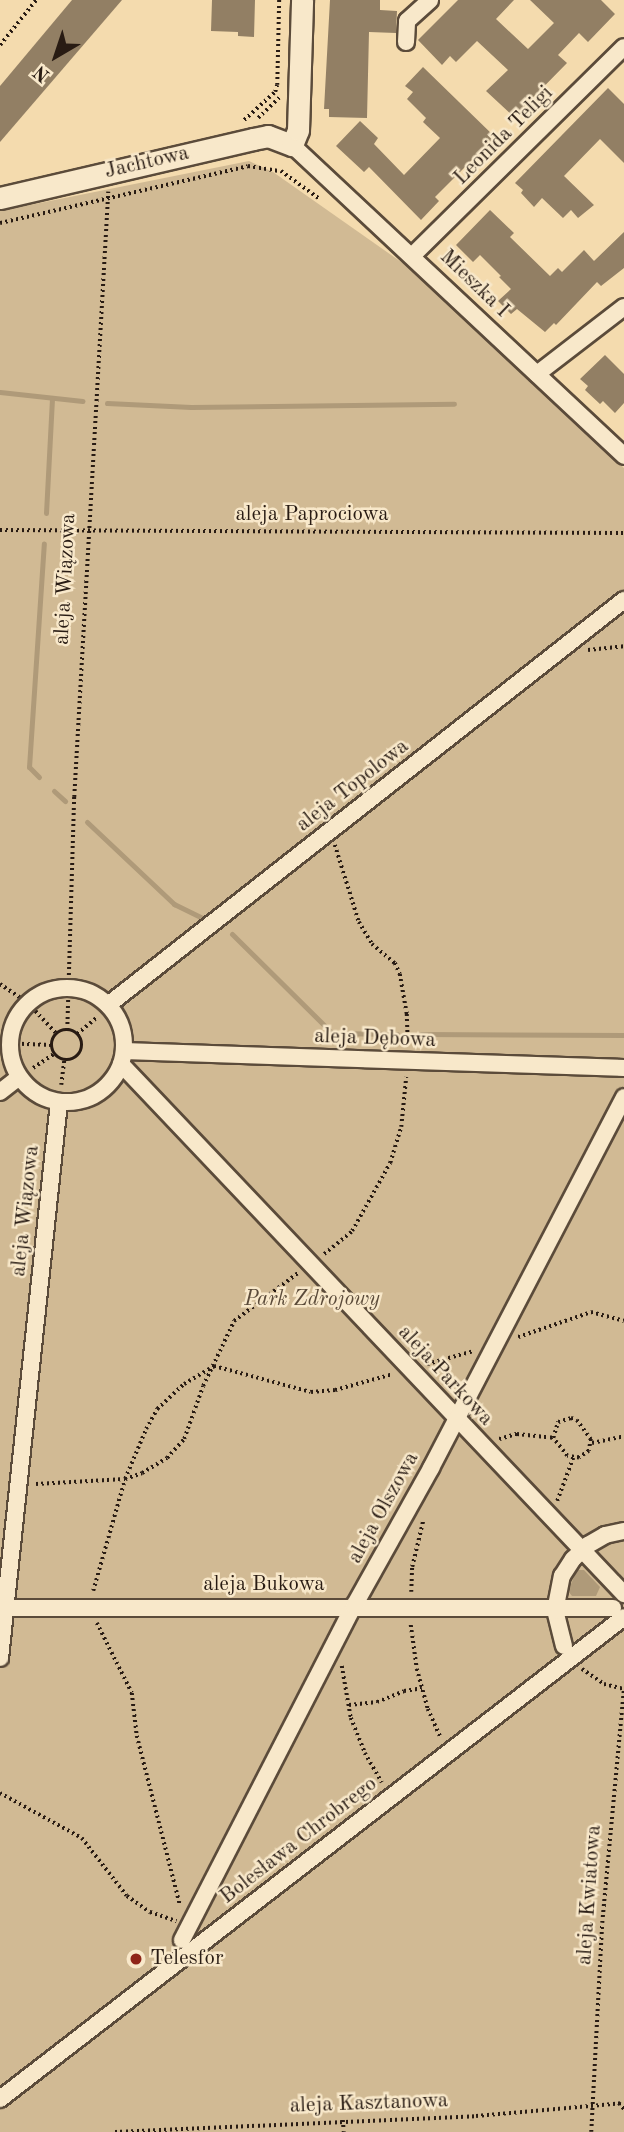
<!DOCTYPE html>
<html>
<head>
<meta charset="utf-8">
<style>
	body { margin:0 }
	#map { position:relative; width:624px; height:2132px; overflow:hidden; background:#f4dbae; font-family:"Old Standard TT",serif }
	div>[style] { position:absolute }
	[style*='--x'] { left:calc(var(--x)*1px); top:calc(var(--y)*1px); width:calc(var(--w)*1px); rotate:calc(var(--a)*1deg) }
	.green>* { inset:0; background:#d1ba94 }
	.water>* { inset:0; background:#af9a79 }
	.stream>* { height:5px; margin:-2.5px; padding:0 2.5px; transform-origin:2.5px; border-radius:2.5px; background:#af9a79 }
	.building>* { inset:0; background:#927f64 }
	.path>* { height:3.5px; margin-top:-1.75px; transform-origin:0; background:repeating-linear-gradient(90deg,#281b13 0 2px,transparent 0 5.5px) }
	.path>.ring { margin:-1.75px; padding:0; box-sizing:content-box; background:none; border:3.5px solid #281b13; border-radius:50% }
	.roads { filter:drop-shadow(2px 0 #5b4b3a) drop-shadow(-2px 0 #5b4b3a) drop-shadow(0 2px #5b4b3a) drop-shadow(0 -2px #5b4b3a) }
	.street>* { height:16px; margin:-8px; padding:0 8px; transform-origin:8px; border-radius:8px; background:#f8e8ca }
	.street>.ring { margin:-8px; padding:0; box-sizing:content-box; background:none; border:16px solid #f8e8ca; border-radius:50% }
	.secondary>* { height:21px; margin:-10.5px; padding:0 10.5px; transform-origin:10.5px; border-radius:10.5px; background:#f8e8ca }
	.dots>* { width:19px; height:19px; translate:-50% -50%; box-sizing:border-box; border:4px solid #f8e8ca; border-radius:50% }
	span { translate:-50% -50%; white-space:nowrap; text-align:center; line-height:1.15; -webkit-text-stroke:5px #f8e8ca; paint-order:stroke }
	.street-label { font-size:21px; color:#281b13 }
	.park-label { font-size:21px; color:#5b4b3a; font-style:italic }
	.poi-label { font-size:21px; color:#281b13 }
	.left { translate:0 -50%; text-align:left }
	.north { position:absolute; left:21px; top:21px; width:70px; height:70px; -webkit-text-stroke:5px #f8e8ca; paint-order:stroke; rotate:219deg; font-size:19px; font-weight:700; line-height:28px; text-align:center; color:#281b13 }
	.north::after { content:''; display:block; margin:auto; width:24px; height:32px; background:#281b13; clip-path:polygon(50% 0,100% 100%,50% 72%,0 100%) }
</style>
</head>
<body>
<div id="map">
	<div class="green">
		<div style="clip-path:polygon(249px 161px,273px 172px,404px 264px,624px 468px,624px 2132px,0 2132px,0 211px)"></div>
	</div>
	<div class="water">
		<div style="clip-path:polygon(577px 1570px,584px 1570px,600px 1587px,596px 1596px,572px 1596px,568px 1591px)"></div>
	</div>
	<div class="stream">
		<div style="--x:0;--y:392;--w:83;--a:6.2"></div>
		<div style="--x:107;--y:403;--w:84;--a:2.7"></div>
		<div style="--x:191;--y:407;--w:263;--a:-0.7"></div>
		<div style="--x:46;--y:513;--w:115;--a:-87"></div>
		<div style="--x:39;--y:777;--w:14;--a:-135"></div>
		<div style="--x:29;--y:767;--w:224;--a:-86.2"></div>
		<div style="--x:54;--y:791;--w:15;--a:42"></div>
		<div style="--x:87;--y:822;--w:120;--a:43.3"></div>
		<div style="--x:174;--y:904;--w:34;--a:26"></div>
		<div style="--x:232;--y:934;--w:141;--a:44.7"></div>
		<div style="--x:332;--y:1033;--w:65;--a:0.9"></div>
		<div style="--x:421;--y:1034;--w:203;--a:0.3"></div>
	</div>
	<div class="building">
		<div style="clip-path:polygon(72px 0,122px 0,0 142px,0 86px)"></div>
		<div style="clip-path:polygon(212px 0,255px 0,254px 37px,238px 36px,238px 32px,211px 31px)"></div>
		<div style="clip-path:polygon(330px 0,380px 0,380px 10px,397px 11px,396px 33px,369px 32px,367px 118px,329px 117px,329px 109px,324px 109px)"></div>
		<div style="clip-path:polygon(458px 0,514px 0,496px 19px,528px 49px,554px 23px,530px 0,601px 0,615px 14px,588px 42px,579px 33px,558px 55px,567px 63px,514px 117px,486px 91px,508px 70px,477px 41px,456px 62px,450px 56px,442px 65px,418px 40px)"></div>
		<div style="clip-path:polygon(423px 67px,495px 137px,435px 197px,439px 201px,421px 220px,369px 167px,364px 172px,336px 146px,360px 121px,378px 138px,374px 144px,404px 175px,440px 138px,423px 122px,426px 118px,407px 99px,413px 92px,405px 86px)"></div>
		<div style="clip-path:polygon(608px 88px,624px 104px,624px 163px,600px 139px,564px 176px,594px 205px,578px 218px,571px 210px,563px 218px,542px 198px,534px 207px,521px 193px,523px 190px,515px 183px)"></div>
		<div style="clip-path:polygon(490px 210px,514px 233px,510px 237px,550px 276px,558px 268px,562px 272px,584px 250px,594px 261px,624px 232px,624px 268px,601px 286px,597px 282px,556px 325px,554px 323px,545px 332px,517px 309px,511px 314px,498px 301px,511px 289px,499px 277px,501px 276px,480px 255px,473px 262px,456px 245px)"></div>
		<div style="clip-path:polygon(605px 355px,624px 374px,624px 403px,615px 413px,603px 401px,600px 404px,585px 390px,588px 386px,580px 379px)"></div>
	</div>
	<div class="path">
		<div style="--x:0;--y:45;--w:58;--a:-51.3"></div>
		<div style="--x:258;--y:118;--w:30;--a:-44"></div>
		<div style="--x:244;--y:120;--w:42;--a:-42.1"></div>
		<div style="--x:275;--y:92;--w:7;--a:-74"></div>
		<div style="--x:277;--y:85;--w:85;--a:-88.7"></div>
		<div style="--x:0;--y:223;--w:254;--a:-12.9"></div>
		<div style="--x:248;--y:166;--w:33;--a:9"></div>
		<div style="--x:281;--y:171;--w:49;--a:35.9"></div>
		<div style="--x:0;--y:530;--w:624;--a:0.28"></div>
		<div style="--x:588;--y:650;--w:36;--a:-6"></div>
		<div style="--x:335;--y:845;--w:81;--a:72.7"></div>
		<div style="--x:359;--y:922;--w:26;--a:59"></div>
		<div style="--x:372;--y:944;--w:30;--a:40"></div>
		<div style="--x:395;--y:963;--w:12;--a:66"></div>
		<div style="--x:400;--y:974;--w:41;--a:80.1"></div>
		<div style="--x:407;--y:1014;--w:31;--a:88"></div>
		<div style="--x:0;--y:984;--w:34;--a:34"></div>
		<div style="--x:28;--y:1003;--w:41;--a:47"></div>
		<div class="ring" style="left:52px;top:1030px;width:26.5px;height:26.5px"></div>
		<div style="--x:67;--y:1030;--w:233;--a:-88.3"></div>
		<div style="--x:74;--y:797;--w:606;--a:-86.78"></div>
		<div style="--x:77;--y:1034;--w:26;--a:-40"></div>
		<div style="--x:0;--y:1043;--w:52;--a:2.2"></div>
		<div style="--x:33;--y:1068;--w:25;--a:-34"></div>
		<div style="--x:61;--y:1085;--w:25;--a:-83"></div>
		<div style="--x:324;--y:1254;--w:36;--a:-39"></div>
		<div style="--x:352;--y:1231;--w:78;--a:-60.8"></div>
		<div style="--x:390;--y:1163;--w:38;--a:-73"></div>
		<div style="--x:401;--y:1127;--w:50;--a:-84.3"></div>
		<div style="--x:518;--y:1337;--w:77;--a:-18.9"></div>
		<div style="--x:591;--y:1312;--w:34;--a:15"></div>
		<div style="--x:427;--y:1364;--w:49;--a:-15.5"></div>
		<div style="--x:571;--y:1418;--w:6;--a:18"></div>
		<div style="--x:577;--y:1420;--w:24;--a:54"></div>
		<div style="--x:591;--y:1439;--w:12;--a:99"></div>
		<div style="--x:589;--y:1451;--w:12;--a:145"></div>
		<div style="--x:579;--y:1458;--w:12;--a:-171"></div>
		<div style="--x:567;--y:1456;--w:23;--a:-128"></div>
		<div style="--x:553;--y:1438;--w:17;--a:-73"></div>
		<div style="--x:558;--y:1422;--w:14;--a:-17"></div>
		<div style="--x:499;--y:1439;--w:19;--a:-16"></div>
		<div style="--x:517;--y:1434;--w:36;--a:6"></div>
		<div style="--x:592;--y:1443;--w:33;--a:-12"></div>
		<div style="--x:36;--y:1484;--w:89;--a:-3.2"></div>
		<div style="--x:125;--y:1479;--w:18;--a:-19"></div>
		<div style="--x:142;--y:1473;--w:29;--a:-31"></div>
		<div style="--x:167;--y:1458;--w:25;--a:-48"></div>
		<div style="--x:184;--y:1439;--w:56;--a:-70.3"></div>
		<div style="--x:203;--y:1386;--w:72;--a:-64.5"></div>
		<div style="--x:234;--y:1321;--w:80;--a:-36.9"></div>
		<div style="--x:557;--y:1501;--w:46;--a:-69.6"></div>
		<div style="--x:93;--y:1591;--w:116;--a:-74.1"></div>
		<div style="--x:125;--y:1479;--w:54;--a:-67.2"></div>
		<div style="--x:146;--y:1429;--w:23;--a:-61"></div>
		<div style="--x:157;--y:1409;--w:37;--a:-43"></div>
		<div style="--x:184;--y:1384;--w:35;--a:-31"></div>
		<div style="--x:214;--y:1366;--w:100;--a:15"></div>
		<div style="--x:311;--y:1392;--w:24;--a:-5"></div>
		<div style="--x:335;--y:1390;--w:60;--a:-15.4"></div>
		<div style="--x:411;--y:1592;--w:25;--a:-88"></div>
		<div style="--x:412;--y:1567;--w:47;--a:-76.6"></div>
		<div style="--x:97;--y:1623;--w:78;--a:63.4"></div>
		<div style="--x:132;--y:1693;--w:43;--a:83.4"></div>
		<div style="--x:137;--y:1736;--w:174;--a:75.7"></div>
		<div style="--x:411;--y:1625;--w:44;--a:82.2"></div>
		<div style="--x:417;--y:1669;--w:41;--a:74.6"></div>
		<div style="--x:428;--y:1709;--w:32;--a:66"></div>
		<div style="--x:342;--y:1666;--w:53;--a:80.2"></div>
		<div style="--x:351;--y:1718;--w:38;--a:68"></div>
		<div style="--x:365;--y:1753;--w:34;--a:60"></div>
		<div style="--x:582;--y:1669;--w:27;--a:34"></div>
		<div style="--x:604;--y:1684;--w:21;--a:14"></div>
		<div style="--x:349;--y:1705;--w:28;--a:-6"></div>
		<div style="--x:377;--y:1702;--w:29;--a:-22"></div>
		<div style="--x:404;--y:1691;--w:18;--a:-9"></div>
		<div style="--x:0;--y:1793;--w:94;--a:28.8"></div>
		<div style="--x:82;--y:1838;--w:73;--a:52.2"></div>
		<div style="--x:127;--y:1896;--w:28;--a:35"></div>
		<div style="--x:150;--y:1912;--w:28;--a:19"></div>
		<div style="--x:619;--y:2103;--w:8;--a:50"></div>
		<div style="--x:343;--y:2120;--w:12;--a:85"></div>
		<div style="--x:115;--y:2132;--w:361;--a:-2.5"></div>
		<div style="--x:476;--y:2116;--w:149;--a:-5"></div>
		<div style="--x:591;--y:2132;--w:209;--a:-87"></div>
		<div style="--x:602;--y:1923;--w:236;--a:-84.7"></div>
	</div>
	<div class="roads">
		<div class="street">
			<div style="--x:406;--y:42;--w:21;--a:-87"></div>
			<div style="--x:407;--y:21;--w:31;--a:-42"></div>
			<div style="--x:292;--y:145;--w:455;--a:43.1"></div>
			<div style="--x:413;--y:255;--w:296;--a:-44.6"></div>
			<div style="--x:537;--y:374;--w:110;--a:-37.6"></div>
			<div class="ring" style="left:10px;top:988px;width:98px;height:98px"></div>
			<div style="--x:108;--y:1005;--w:656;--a:-38.13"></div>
			<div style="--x:124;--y:1051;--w:500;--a:1.95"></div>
			<div style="--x:121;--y:1064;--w:731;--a:46.5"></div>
			<div style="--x:0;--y:1092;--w:24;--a:-38"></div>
			<div style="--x:0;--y:1608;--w:613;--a:0"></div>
			<div style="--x:564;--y:1646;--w:36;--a:-104"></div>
			<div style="--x:555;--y:1611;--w:36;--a:-79"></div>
			<div style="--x:562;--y:1576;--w:20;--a:-57"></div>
			<div style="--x:573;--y:1559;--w:21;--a:-43"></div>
			<div style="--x:588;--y:1545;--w:20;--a:-30"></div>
			<div style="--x:605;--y:1535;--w:19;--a:-12"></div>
			<div style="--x:0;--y:1658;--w:559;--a:-83.94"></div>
			<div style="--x:182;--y:1940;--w:376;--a:-62.8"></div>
			<div style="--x:354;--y:1606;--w:158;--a:-60.8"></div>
			<div style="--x:431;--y:1468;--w:418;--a:-62.5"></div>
			<div style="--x:0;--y:2099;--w:788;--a:-37.68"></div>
		</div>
		<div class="secondary">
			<div style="--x:0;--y:198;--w:260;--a:-13.1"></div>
			<div style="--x:253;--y:139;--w:15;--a:-11"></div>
			<div style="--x:268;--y:136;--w:26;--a:21"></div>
			<div style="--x:292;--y:145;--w:16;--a:-68"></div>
			<div style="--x:298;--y:130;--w:130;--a:-88.2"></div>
		</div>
	</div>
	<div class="dots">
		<div style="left:136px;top:1959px;background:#8f2418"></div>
	</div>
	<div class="street-label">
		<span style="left:504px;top:136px;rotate:-45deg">Leonida Teligi</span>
		<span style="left:147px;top:163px;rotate:-13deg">Jachtowa</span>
		<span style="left:474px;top:284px;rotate:44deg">Mieszka I</span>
		<span style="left:312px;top:515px">aleja Paprociowa</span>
		<span style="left:66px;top:579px;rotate:-87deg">aleja Wiązowa</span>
		<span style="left:353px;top:786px;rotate:-38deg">aleja Topolowa</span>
		<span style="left:375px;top:1039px;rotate:2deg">aleja Dębowa</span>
		<span style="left:26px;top:1211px;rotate:-84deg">aleja Wiązowa</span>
		<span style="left:445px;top:1376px;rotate:47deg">aleja Parkowa</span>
		<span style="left:384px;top:1508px;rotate:-61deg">aleja Olszowa</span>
		<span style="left:264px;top:1585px">aleja Bukowa</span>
		<span style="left:299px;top:1841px;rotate:-38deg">Bolesława Chrobrego</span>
		<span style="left:590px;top:1895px;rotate:-86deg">aleja Kwiatowa</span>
		<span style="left:369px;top:2104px;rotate:-2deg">aleja Kasztanowa</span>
	</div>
	<div class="park-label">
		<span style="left:312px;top:1300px">Park Zdrojowy</span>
	</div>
	<div class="poi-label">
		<span class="left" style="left:150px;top:1959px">Telesfor</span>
	</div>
	<div class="north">N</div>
</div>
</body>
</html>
